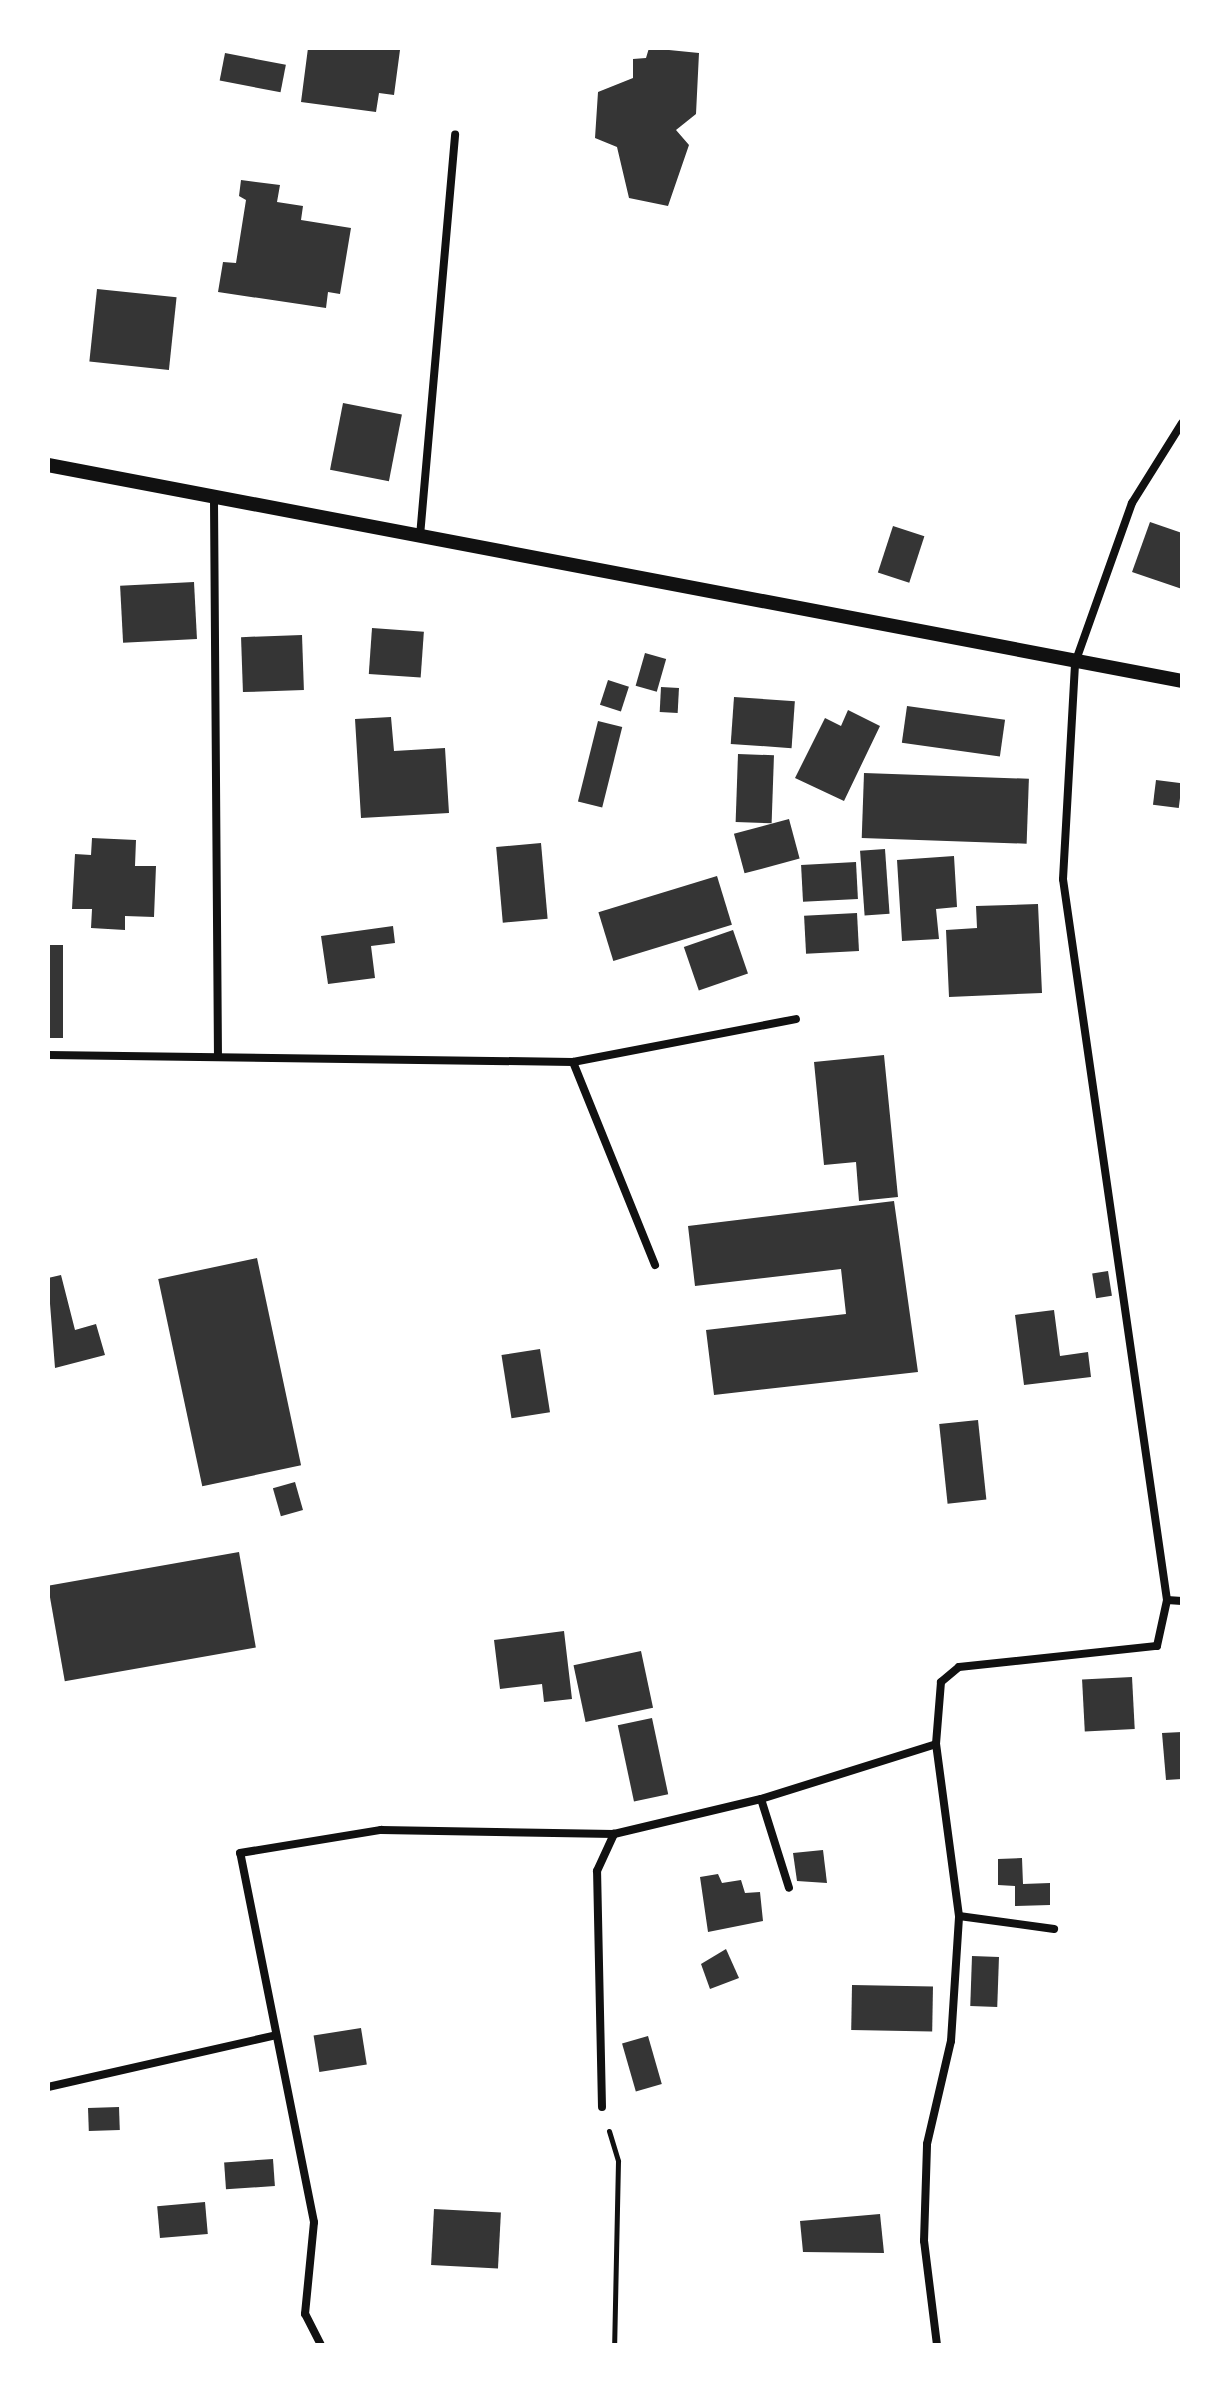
<!DOCTYPE html>
<html>
<head>
<meta charset="utf-8">
<style>
	body { margin:0 }
	#map { position:relative; width:1230px; height:2393px; overflow:hidden; background:#fff; font-family:Helvetica,sans-serif }
	div>[style] { position:absolute }
	[style*='--x'] { left:calc(var(--x)*1px); top:calc(var(--y)*1px); width:calc(var(--w)*1px); rotate:calc(var(--a)*1deg) }
	.building>* { inset:0; background:#353535; transform-origin:0 0 }
	.path>* { height:5px; margin:-2.5px; padding:0 2.5px; transform-origin:2.5px; border-radius:2.5px; background:#111 }
	.minor>* { height:8px; margin:-4px; padding:0 4px; transform-origin:4px; border-radius:4px; background:#111 }
	.tertiary>* { height:14px; margin:-7px; padding:0 7px; transform-origin:7px; border-radius:7px; background:#111 }
	span { translate:-50% -50%; white-space:nowrap; text-align:center; line-height:1.15; -webkit-text-stroke:6px #fff; paint-order:stroke }
	.frame { position:absolute; inset:0; border:50px solid #fff; pointer-events:none }
</style>
</head>
<body>
<div id="map">
	<div class="building">
		<div style="clip-path:polygon(308px 48px,400px 50px,394px 95px,379px 93px,376px 112px,301px 102px)"></div>
		<div style="clip-path:polygon(649px 48px,699px 53px,696px 114px,676px 130px,689px 145px,668px 206px,629px 198px,617px 147px,595px 138px,598px 92px,633px 78px,633px 59px,646px 58px)"></div>
		<div style="left:225px;top:53px;width:62px;height:28px;rotate:11deg"></div>
		<div style="clip-path:polygon(241px 180px,280px 185px,277px 202px,303px 206px,301px 220px,351px 228px,340px 294px,328px 292px,326px 308px,218px 292px,223px 262px,236px 263px,246px 200px,239px 196px)"></div>
		<div style="left:97px;top:289px;width:80px;height:73px;rotate:6deg"></div>
		<div style="left:343px;top:403px;width:60px;height:68px;rotate:11deg"></div>
		<div style="clip-path:polygon(1150px 522px,1182px 533px,1182px 589px,1132px 572px)"></div>
		<div style="left:893px;top:526px;width:33px;height:49px;rotate:18deg"></div>
		<div style="left:194px;top:582px;width:57px;height:74px;rotate:87deg"></div>
		<div style="left:372px;top:628px;width:52px;height:46px;rotate:4deg"></div>
		<div style="left:302px;top:635px;width:55px;height:61px;rotate:88deg"></div>
		<div style="left:645px;top:653px;width:22px;height:34px;rotate:16deg"></div>
		<div style="left:608px;top:680px;width:22px;height:26px;rotate:18deg"></div>
		<div style="left:661px;top:687px;width:18px;height:25px;rotate:3deg"></div>
		<div style="left:734px;top:697px;width:61px;height:47px;rotate:4deg"></div>
		<div style="left:907px;top:706px;width:99px;height:37px;rotate:8deg"></div>
		<div style="clip-path:polygon(848px 710px,880px 726px,844px 801px,795px 778px,825px 718px,841px 726px)"></div>
		<div style="clip-path:polygon(391px 717px,394px 751px,445px 748px,449px 813px,361px 818px,355px 719px)"></div>
		<div style="left:598px;top:721px;width:25px;height:83px;rotate:14deg"></div>
		<div style="left:738px;top:754px;width:36px;height:68px;rotate:2deg"></div>
		<div style="left:864px;top:773px;width:165px;height:65px;rotate:2deg"></div>
		<div style="left:1156px;top:780px;width:26px;height:25px;rotate:7deg"></div>
		<div style="left:789px;top:819px;width:41px;height:57px;rotate:75deg"></div>
		<div style="clip-path:polygon(92px 838px,136px 840px,135px 866px,156px 866px,154px 917px,125px 916px,125px 930px,91px 928px,92px 909px,72px 909px,75px 854px,91px 855px)"></div>
		<div style="left:541px;top:843px;width:76px;height:45px;rotate:85deg"></div>
		<div style="left:885px;top:849px;width:65px;height:25px;rotate:86deg"></div>
		<div style="clip-path:polygon(954px 856px,957px 907px,936px 909px,939px 939px,902px 941px,897px 860px)"></div>
		<div style="left:856px;top:862px;width:37px;height:55px;rotate:87deg"></div>
		<div style="left:717px;top:876px;width:51px;height:124px;rotate:73deg"></div>
		<div style="clip-path:polygon(1038px 904px,1042px 993px,949px 997px,946px 930px,977px 928px,976px 906px)"></div>
		<div style="left:857px;top:913px;width:38px;height:53px;rotate:87deg"></div>
		<div style="clip-path:polygon(393px 926px,395px 943px,371px 946px,375px 978px,328px 984px,321px 936px)"></div>
		<div style="left:733px;top:930px;width:46px;height:52px;rotate:71deg"></div>
		<div style="left:48px;top:945px;width:15px;height:93px"></div>
		<div style="clip-path:polygon(884px 1055px,898px 1197px,859px 1201px,856px 1162px,824px 1165px,814px 1062px)"></div>
		<div style="clip-path:polygon(894px 1201px,918px 1372px,714px 1395px,706px 1330px,846px 1314px,841px 1269px,695px 1286px,688px 1226px)"></div>
		<div style="left:257px;top:1258px;width:212px;height:101px;rotate:78deg"></div>
		<div style="left:1108px;top:1271px;width:25px;height:16px;rotate:81deg"></div>
		<div style="clip-path:polygon(61px 1275px,75px 1330px,96px 1324px,105px 1355px,55px 1368px,48px 1278px)"></div>
		<div style="clip-path:polygon(1054px 1310px,1060px 1356px,1088px 1352px,1091px 1377px,1024px 1385px,1015px 1315px)"></div>
		<div style="left:540px;top:1349px;width:64px;height:39px;rotate:81deg"></div>
		<div style="left:978px;top:1420px;width:80px;height:39px;rotate:84deg"></div>
		<div style="left:295px;top:1482px;width:29px;height:23px;rotate:74deg"></div>
		<div style="left:239px;top:1552px;width:97px;height:194px;rotate:80deg"></div>
		<div style="clip-path:polygon(564px 1631px,572px 1699px,544px 1702px,542px 1684px,500px 1689px,494px 1640px)"></div>
		<div style="left:641px;top:1651px;width:58px;height:69px;rotate:78deg"></div>
		<div style="left:1132px;top:1677px;width:52px;height:50px;rotate:87deg"></div>
		<div style="left:652px;top:1718px;width:78px;height:35px;rotate:78deg"></div>
		<div style="clip-path:polygon(1182px 1732px,1182px 1779px,1166px 1780px,1162px 1733px)"></div>
		<div style="clip-path:polygon(823px 1850px,827px 1883px,797px 1881px,793px 1853px)"></div>
		<div style="clip-path:polygon(1022px 1858px,1023px 1884px,1050px 1883px,1050px 1905px,1015px 1906px,1015px 1886px,998px 1885px,998px 1859px)"></div>
		<div style="clip-path:polygon(718px 1874px,722px 1883px,741px 1880px,745px 1893px,760px 1892px,763px 1921px,708px 1932px,700px 1877px)"></div>
		<div style="clip-path:polygon(726px 1949px,739px 1978px,710px 1989px,701px 1964px)"></div>
		<div style="left:972px;top:1956px;width:27px;height:50px;rotate:2deg"></div>
		<div style="left:852px;top:1985px;width:81px;height:45px;rotate:1deg"></div>
		<div style="left:361px;top:2028px;width:37px;height:48px;rotate:81deg"></div>
		<div style="left:648px;top:2036px;width:50px;height:27px;rotate:74deg"></div>
		<div style="left:119px;top:2107px;width:23px;height:31px;rotate:88deg"></div>
		<div style="left:273px;top:2159px;width:27px;height:49px;rotate:86deg"></div>
		<div style="left:205px;top:2202px;width:32px;height:48px;rotate:85deg"></div>
		<div style="left:434px;top:2209px;width:67px;height:56px;rotate:3deg"></div>
		<div style="clip-path:polygon(880px 2214px,884px 2253px,803px 2252px,800px 2221px)"></div>
	</div>
	<div class="path">
		<div style="--x:609;--y:2131;--w:31;--a:73"></div>
		<div style="--x:618;--y:2161;--w:184;--a:91.2"></div>
	</div>
	<div class="minor">
		<div style="--x:214;--y:501;--w:555;--a:89.59"></div>
		<div style="--x:420;--y:536;--w:403;--a:-85"></div>
		<div style="--x:48;--y:1055;--w:525;--a:0.76"></div>
		<div style="--x:573;--y:1062;--w:227;--a:-10.9"></div>
		<div style="--x:573;--y:1062;--w:219;--a:68"></div>
		<div style="--x:1167;--y:1600;--w:15;--a:4"></div>
		<div style="--x:761;--y:1799;--w:93;--a:72.5"></div>
		<div style="--x:959;--y:1916;--w:96;--a:7.8"></div>
		<div style="--x:48;--y:2087;--w:234;--a:-12.8"></div>
		<div style="--x:602;--y:2107;--w:236;--a:-91.2"></div>
		<div style="--x:597;--y:1871;--w:41;--a:-65.3"></div>
		<div style="--x:321;--y:2345;--w:35;--a:-117"></div>
		<div style="--x:305;--y:2314;--w:92;--a:-84.4"></div>
		<div style="--x:314;--y:2222;--w:376;--a:-101.3"></div>
		<div style="--x:240;--y:1853;--w:143;--a:-9.3"></div>
		<div style="--x:381;--y:1830;--w:233;--a:1"></div>
		<div style="--x:614;--y:1834;--w:151;--a:-13.4"></div>
		<div style="--x:761;--y:1799;--w:183;--a:-17.4"></div>
		<div style="--x:937;--y:2345;--w:105;--a:-97.1"></div>
		<div style="--x:924;--y:2241;--w:97;--a:-88.2"></div>
		<div style="--x:927;--y:2144;--w:106;--a:-76.9"></div>
		<div style="--x:951;--y:2041;--w:125;--a:-86.3"></div>
		<div style="--x:959;--y:1916;--w:174;--a:-97.6"></div>
		<div style="--x:936;--y:1744;--w:62;--a:-85.4"></div>
		<div style="--x:941;--y:1682;--w:23;--a:-40"></div>
		<div style="--x:959;--y:1667;--w:199;--a:-6.1"></div>
		<div style="--x:1157;--y:1646;--w:47;--a:-77.7"></div>
		<div style="--x:1167;--y:1600;--w:728;--a:-98.21"></div>
		<div style="--x:1063;--y:879;--w:216;--a:-86.8"></div>
		<div style="--x:1075;--y:663;--w:170;--a:-70.4"></div>
		<div style="--x:1132;--y:503;--w:94;--a:-58"></div>
	</div>
	<div class="tertiary">
		<div style="--x:48;--y:465;--w:1154;--a:10.78"></div>
	</div>
	<div class="frame"></div>
</div>
</body>
</html>
